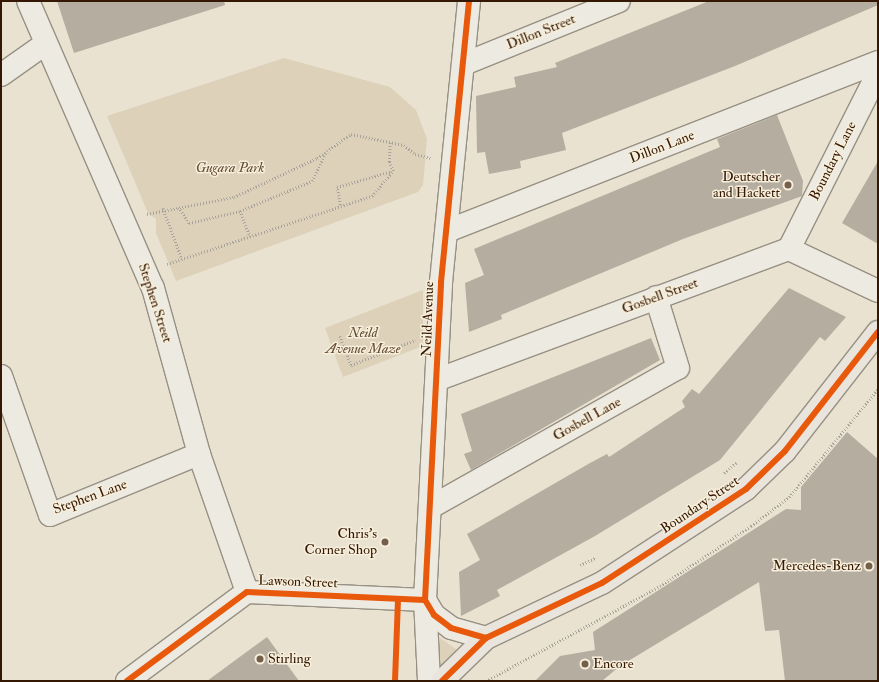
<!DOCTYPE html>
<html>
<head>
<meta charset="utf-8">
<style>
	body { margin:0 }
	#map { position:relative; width:879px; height:682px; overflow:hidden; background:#e9e2d1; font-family:"IM FELL Double Pica",serif }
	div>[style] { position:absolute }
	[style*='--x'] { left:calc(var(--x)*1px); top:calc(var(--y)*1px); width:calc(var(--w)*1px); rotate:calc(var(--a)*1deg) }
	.green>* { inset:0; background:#ddd1b9 }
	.building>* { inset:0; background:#b4ada0 }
	.path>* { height:2.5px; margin-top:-1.25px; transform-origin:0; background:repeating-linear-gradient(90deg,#a8a39b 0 1px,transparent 0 3px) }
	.roads { filter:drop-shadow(1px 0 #979083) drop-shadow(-1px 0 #979083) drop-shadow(0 1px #979083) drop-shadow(0 -1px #979083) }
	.minor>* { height:22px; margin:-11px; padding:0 11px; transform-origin:11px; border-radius:11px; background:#edeae1 }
	.major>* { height:22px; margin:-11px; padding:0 11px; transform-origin:11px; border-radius:11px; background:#eae5dc }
	.cycleway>* { height:6px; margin:-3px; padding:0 3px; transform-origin:3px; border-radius:3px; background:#e8590c }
	.dots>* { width:11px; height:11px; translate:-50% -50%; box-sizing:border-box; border:2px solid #f7efdb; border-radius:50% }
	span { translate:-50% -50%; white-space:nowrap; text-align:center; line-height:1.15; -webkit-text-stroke:3px #f7efdb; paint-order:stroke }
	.street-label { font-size:14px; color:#351803 }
	.park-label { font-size:14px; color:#644b34; font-style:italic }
	.poi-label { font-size:14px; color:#351803 }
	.right { translate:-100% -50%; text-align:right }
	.left { translate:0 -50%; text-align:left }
	.frame { position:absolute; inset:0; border:2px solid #351803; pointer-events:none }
</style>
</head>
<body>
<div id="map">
	<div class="green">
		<div style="clip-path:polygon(284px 58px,390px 87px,416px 110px,427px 139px,423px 185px,418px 192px,176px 281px,156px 233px,156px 219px,148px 213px,107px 116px)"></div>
		<div style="clip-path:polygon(423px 290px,423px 346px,343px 377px,325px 328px)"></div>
		<div style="clip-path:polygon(433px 633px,460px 652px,435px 678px)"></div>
	</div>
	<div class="building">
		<div style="clip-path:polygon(57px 1px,224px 1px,225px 5px,74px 53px)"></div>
		<div style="clip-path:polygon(709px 1px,878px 1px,878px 5px,735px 66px,562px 133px,566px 150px,520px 161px,521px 168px,489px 174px,485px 152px,477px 153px,476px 96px,516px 87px,514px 77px,557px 67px,555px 63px)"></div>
		<div style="clip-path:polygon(777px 115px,803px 181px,802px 196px,683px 239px,501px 315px,502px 319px,469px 332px,465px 283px,484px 275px,474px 249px,720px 147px,717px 139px)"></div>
		<div style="clip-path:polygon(878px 161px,878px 244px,842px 223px)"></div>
		<div style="clip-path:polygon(789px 288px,846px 317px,825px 341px,820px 337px,720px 460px,595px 536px,497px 590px,500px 596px,461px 616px,459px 572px,480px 560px,467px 534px,590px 463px,607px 454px,609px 457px,685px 407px,682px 401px,692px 389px,699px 394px)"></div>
		<div style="clip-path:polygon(651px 338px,660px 360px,471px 470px,464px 454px,472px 451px,461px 414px)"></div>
		<div style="clip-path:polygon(847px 432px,878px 459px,877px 681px,785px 681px,779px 630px,765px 631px,759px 582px,620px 666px,602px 681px,535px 681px,560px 656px,595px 650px,593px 632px,786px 509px,801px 510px,801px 487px)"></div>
		<div style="clip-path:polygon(267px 637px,299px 681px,207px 681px)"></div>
	</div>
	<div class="path">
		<div style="--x:340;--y:205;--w:18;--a:-99"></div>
		<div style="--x:337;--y:187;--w:57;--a:-16.2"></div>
		<div style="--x:179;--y:207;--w:19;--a:58"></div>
		<div style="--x:189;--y:223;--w:52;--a:-13.2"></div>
		<div style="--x:240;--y:211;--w:78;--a:-22.6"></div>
		<div style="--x:312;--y:181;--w:32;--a:-64"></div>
		<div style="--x:163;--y:208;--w:54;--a:69.6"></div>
		<div style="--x:240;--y:211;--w:27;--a:68"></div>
		<div style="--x:147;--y:214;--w:89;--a:-11.1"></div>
		<div style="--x:234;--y:197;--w:92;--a:-25.2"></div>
		<div style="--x:317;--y:158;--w:42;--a:-35.2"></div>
		<div style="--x:351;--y:134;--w:54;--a:11.7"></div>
		<div style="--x:404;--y:145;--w:14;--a:39"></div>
		<div style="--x:415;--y:154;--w:16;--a:14"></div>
		<div style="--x:167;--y:264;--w:216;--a:-18.4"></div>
		<div style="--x:372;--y:196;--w:33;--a:-50"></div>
		<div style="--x:393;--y:171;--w:10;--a:-114"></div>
		<div style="--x:389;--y:162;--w:20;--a:-87"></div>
		<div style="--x:340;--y:336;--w:31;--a:69"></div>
		<div style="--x:351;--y:365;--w:69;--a:-21.3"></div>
		<div style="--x:724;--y:473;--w:16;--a:-40"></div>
		<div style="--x:580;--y:565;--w:17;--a:-25"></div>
		<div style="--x:486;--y:681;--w:198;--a:-28.6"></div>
		<div style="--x:660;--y:586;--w:109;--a:-33.4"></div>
		<div style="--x:751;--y:526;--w:48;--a:-37.3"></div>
		<div style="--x:789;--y:497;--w:140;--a:-50.5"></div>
	</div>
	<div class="roads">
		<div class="minor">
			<div style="--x:28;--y:1;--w:313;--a:66.5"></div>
			<div style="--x:153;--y:288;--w:172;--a:74.5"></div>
			<div style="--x:199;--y:454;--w:146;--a:70.8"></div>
			<div style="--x:464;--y:64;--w:167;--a:-22.1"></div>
			<div style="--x:1;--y:75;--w:54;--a:-35.2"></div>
			<div style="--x:447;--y:231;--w:463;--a:-21.4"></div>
			<div style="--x:789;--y:249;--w:197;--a:-63.2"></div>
			<div style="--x:1;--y:376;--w:147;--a:70.6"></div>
			<div style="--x:50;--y:515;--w:161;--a:-22.3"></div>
			<div style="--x:439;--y:379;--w:373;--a:-20.4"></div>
			<div style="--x:789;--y:249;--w:98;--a:25.3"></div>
			<div style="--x:431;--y:507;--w:283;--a:-29.4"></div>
			<div style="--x:678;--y:368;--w:74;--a:-107.2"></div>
			<div style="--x:425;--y:600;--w:17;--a:59"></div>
			<div style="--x:434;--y:615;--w:21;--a:37"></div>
			<div style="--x:451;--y:628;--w:36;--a:16"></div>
			<div style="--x:127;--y:681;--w:149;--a:-36.6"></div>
			<div style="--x:247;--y:592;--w:178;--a:2.6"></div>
			<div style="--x:429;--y:681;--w:81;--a:-92.8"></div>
			<div style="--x:425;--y:600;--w:318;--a:-87.1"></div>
			<div style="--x:441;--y:282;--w:282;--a:-84.3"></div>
		</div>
		<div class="major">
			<div style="--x:442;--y:681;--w:62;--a:-44.3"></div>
			<div style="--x:486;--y:638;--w:128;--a:-25.4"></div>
			<div style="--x:602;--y:583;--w:172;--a:-33.1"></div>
			<div style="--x:746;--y:489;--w:54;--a:-44.3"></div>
			<div style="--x:785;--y:451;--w:151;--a:-52"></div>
		</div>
	</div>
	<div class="cycleway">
		<div style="--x:425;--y:600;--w:318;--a:-87.1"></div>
		<div style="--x:441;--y:282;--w:282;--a:-84.3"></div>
		<div style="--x:425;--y:600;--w:17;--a:59"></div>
		<div style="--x:434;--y:615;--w:21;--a:37"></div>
		<div style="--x:451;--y:628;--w:36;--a:16"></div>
		<div style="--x:127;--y:681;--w:149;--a:-36.6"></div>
		<div style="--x:247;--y:592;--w:178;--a:2.6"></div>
		<div style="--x:395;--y:681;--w:82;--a:-87.9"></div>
		<div style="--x:442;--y:681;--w:62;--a:-44.3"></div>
		<div style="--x:486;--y:638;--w:128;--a:-25.4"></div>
		<div style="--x:602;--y:583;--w:172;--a:-33.1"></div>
		<div style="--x:746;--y:489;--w:54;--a:-44.3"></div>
		<div style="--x:785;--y:451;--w:151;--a:-52"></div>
	</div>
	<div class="dots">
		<div style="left:788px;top:185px;background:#745f4b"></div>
		<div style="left:385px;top:542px;background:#745f4b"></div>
		<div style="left:869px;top:566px;background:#745f4b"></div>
		<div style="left:260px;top:659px;background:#745f4b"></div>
		<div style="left:585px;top:664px;background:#745f4b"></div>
	</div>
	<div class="street-label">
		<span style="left:541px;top:32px;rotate:-22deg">Dillon Street</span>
		<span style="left:662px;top:147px;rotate:-21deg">Dillon Lane</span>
		<span style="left:833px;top:161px;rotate:-63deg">Boundary Lane</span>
		<span style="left:660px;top:296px;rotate:-20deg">Gosbell Street</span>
		<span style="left:155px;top:303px;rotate:72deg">Stephen Street</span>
		<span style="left:428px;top:319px;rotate:-88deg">Neild Avenue</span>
		<span style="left:587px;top:419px;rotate:-29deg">Gosbell Lane</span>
		<span style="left:90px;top:497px;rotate:-20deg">Stephen Lane</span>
		<span style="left:700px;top:505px;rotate:-34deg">Boundary Street</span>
		<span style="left:298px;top:582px;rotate:2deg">Lawson Street</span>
	</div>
	<div class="park-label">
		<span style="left:230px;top:168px">Gugara Park</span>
		<span style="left:363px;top:341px">Neild<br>Avenue Maze</span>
	</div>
	<div class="poi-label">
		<span class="right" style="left:780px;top:185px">Deutscher<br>and Hackett</span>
		<span class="right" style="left:377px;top:542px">Chris’s<br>Corner Shop</span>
		<span class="right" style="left:861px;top:566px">Mercedes-Benz</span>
		<span class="left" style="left:268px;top:659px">Stirling</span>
		<span class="left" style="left:593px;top:664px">Encore</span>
	</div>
	<div class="frame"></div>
</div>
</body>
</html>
